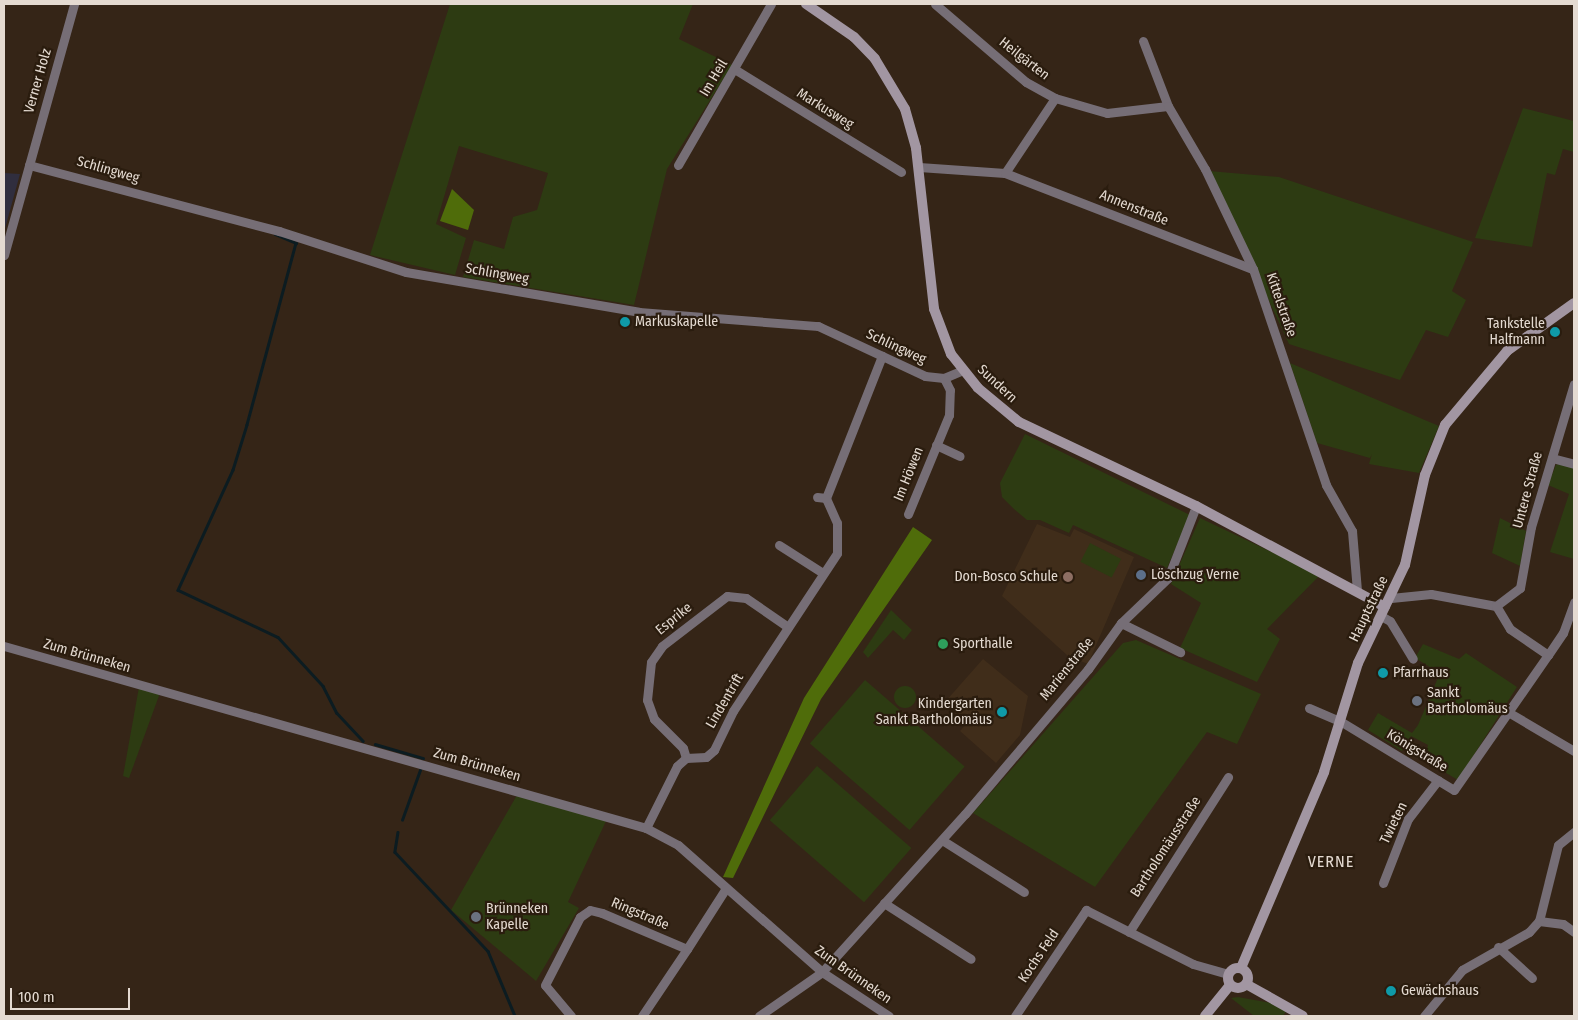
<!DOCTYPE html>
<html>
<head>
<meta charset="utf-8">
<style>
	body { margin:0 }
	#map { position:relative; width:1578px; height:1020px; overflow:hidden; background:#352517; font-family:"Fira Sans Condensed",sans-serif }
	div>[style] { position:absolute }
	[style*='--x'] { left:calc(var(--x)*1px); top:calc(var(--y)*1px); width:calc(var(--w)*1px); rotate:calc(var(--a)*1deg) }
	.commercial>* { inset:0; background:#302e3e }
	.built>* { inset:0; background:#402d1a }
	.green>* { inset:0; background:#2d3b12; transform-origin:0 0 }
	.round { border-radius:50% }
	.forest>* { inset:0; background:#4f6c0a }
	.stream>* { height:2.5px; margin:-1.25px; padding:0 1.25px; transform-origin:1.25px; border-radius:1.25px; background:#0c1c21 }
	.street>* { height:9px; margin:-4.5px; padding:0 4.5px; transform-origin:4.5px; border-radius:4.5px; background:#766e76 }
	.secondary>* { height:10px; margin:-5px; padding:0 5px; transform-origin:5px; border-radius:5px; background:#a296a2 }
	.secondary>.ring { margin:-5px; padding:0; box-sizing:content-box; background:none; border:10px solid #a296a2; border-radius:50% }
	.dots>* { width:14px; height:14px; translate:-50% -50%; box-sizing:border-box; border:2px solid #2a1c0e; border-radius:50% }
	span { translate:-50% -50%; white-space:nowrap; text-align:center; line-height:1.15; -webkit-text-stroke:4.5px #2a1c0e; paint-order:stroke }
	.street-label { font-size:14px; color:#e4dad1 }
	.poi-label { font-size:14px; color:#e4dad1 }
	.left { translate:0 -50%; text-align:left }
	.right { translate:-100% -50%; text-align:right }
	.quarter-label { font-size:16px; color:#e4dad1; letter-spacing:1px }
	.frame { position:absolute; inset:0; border:5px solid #e4dad1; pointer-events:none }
	.scale { position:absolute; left:10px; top:988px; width:120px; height:22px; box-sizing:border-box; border:2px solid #e4dad1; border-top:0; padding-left:6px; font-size:15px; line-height:18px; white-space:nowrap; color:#e4dad1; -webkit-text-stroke:4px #2a1c0e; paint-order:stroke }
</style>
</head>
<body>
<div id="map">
	<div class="commercial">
		<div style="clip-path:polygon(4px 173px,20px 174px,4px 232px)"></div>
	</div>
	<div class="built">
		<div style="clip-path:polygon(1037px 524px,1070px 537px,1074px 529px,1134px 557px,1088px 664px,1068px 656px,1002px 596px)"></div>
		<div style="clip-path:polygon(983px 659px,1028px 696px,1020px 735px,996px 763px,960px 731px,968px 722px,945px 702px)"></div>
	</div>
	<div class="green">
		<div style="clip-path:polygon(450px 4px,693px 4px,679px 39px,732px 65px,667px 169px,634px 305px,463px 277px,474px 240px,504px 249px,513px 217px,537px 210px,548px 173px,459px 146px,436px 224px,466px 238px,455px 275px,370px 255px)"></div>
		<div style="clip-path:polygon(1523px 108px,1574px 121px,1574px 152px,1563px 149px,1555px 175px,1547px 173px,1532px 247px,1475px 238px)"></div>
		<div style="clip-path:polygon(1209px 171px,1279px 177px,1473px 242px,1452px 291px,1466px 300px,1448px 337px,1426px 330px,1400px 380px,1289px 344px)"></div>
		<div style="clip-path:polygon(1290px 363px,1439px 426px,1419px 473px,1369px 464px,1372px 454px,1370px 458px,1317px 443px)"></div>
		<div style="clip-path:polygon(1025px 434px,1190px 515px,1167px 568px,1073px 525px,1069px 533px,1040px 520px,1027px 520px,1014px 509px,1002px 497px,1000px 483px)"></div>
		<div style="clip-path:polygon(1562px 463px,1574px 467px,1574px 559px,1550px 552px,1569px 494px,1548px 485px,1556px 465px)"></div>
		<div style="clip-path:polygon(1200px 518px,1320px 575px,1267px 629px,1280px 639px,1257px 682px,1180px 648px,1201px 603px,1171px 584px)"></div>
		<div style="clip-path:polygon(1500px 518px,1526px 531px,1520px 566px,1492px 553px)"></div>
		<div style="left:1090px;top:543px;width:35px;height:21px;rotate:27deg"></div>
		<div style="clip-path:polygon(891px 610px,912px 630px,904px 640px,893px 630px,868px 658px,863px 652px)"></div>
		<div style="clip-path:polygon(1136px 640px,1261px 694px,1237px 744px,1207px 732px,1095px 887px,973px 813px,1123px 643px)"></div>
		<div style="clip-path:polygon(1423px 644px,1459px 659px,1466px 653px,1517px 687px,1458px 780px,1424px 760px,1428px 745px,1411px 736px,1402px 751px,1368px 730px,1378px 713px,1412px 733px,1418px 725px,1440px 673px,1415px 658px)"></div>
		<div style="left:865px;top:680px;width:132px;height:84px;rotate:41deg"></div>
		<div class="round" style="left:894px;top:686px;width:22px;height:22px"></div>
		<div style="clip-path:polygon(139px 687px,160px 693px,129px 778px,123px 776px)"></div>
		<div style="left:817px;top:766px;width:125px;height:72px;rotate:41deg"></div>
		<div style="clip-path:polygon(517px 795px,607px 819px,568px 902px,579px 908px,536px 981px,451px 910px)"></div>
		<div style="clip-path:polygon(1238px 997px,1271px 1003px,1287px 1010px,1283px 1016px,1254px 1016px,1231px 998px)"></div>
	</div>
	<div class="forest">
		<div style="clip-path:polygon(452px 189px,474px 210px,468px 230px,440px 221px)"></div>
		<div style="clip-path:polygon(913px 527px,932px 540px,821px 699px,733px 878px,723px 877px,804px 698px)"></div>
	</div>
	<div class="stream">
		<div style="--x:275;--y:234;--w:23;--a:23"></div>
		<div style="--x:296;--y:243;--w:188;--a:105.1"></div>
		<div style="--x:247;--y:425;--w:47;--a:107.3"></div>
		<div style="--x:233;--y:470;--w:132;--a:114.6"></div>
		<div style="--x:178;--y:590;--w:110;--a:25.2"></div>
		<div style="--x:278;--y:637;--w:67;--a:47.4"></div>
		<div style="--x:323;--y:686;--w:30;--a:63"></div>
		<div style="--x:337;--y:713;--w:38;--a:47"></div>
		<div style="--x:375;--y:744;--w:50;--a:16.3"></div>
		<div style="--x:402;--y:820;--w:53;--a:-70.2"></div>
		<div style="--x:398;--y:832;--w:20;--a:99"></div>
		<div style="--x:395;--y:852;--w:136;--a:46.8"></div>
		<div style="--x:488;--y:951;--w:70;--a:67.4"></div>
	</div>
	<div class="street">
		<div style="--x:935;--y:4;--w:120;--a:40.6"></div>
		<div style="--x:1026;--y:82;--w:33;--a:29"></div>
		<div style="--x:1055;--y:98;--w:54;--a:16.1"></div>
		<div style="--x:1107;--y:113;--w:61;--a:-6.5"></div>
		<div style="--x:1143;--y:41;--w:70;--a:69"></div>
		<div style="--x:1168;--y:106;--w:73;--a:59.6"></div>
		<div style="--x:1205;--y:169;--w:111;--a:64.4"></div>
		<div style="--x:1253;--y:269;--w:228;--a:71.3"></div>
		<div style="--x:1326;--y:485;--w:53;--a:60.5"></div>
		<div style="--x:1352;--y:531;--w:59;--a:85.2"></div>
		<div style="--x:736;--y:70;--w:194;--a:31.7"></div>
		<div style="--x:29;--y:165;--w:259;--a:14.8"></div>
		<div style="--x:279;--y:231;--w:133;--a:17.9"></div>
		<div style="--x:406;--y:272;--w:236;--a:9.7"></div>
		<div style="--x:639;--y:312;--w:180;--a:4.5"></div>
		<div style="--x:818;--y:326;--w:118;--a:25"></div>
		<div style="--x:925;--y:376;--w:19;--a:6"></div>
		<div style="--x:944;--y:378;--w:21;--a:-23"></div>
		<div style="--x:678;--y:165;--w:186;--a:-60"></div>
		<div style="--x:919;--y:167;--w:86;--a:4"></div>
		<div style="--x:1005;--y:173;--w:90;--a:-56.3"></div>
		<div style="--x:1005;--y:173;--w:266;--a:21.2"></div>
		<div style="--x:4;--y:255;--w:261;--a:-74.4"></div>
		<div style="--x:936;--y:445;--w:26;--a:25"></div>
		<div style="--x:1552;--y:458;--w:23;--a:15"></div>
		<div style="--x:826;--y:498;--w:153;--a:-68.5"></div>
		<div style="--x:908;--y:514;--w:107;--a:-67.5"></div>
		<div style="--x:949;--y:415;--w:25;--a:-88"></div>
		<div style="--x:950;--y:390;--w:13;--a:-117"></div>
		<div style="--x:779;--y:545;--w:52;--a:32.5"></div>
		<div style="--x:1391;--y:598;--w:40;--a:-5.7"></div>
		<div style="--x:1431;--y:594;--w:66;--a:10.5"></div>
		<div style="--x:1496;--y:606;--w:30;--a:-37"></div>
		<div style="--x:1520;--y:588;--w:62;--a:-79.8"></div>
		<div style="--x:1531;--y:527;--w:149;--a:-73.3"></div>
		<div style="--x:1381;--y:616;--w:10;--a:29"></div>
		<div style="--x:1390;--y:621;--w:44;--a:58.8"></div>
		<div style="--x:1121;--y:623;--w:66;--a:26.2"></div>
		<div style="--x:4;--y:646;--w:667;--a:15.83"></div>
		<div style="--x:646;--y:828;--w:36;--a:28"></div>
		<div style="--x:678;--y:845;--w:192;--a:41.4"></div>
		<div style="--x:822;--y:972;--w:80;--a:33.3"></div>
		<div style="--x:1548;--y:655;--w:27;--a:-56"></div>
		<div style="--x:1563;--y:633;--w:33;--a:-70"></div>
		<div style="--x:1309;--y:708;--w:34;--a:23"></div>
		<div style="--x:1340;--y:721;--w:133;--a:31.2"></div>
		<div style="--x:1454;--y:790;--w:165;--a:-55.2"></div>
		<div style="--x:1548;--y:655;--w:46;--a:-145.6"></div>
		<div style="--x:1510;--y:629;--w:27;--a:-121"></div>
		<div style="--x:1508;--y:712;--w:77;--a:30.6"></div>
		<div style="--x:686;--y:758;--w:10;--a:-107"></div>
		<div style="--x:683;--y:748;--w:41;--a:-135"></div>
		<div style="--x:654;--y:719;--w:20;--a:-110"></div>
		<div style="--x:647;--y:700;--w:38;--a:-84"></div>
		<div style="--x:651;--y:662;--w:19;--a:-55"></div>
		<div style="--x:662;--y:646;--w:82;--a:-37.6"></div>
		<div style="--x:727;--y:596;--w:19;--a:6"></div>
		<div style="--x:746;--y:598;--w:51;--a:34.6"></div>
		<div style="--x:646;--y:828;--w:69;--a:-63.4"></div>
		<div style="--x:677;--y:766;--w:12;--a:-42"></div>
		<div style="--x:686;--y:758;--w:20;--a:-3"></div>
		<div style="--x:706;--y:757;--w:11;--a:-41"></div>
		<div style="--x:714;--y:750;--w:43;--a:-64"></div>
		<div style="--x:733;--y:711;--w:189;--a:-56.6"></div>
		<div style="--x:837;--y:553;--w:30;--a:-90"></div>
		<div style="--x:837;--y:523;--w:27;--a:-114"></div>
		<div style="--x:826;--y:498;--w:9;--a:-174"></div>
		<div style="--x:942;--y:840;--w:97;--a:32.4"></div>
		<div style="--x:1383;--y:883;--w:69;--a:-68.7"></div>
		<div style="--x:1408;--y:819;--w:49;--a:-52.4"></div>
		<div style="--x:884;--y:903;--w:103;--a:32.8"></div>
		<div style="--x:1539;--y:921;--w:24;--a:7"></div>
		<div style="--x:1563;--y:924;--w:14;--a:36"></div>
		<div style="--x:1129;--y:932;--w:184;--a:-57.4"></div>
		<div style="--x:1498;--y:947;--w:46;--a:42.4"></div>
		<div style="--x:571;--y:1016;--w:40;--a:-130"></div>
		<div style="--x:545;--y:985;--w:76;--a:-62.8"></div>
		<div style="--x:580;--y:917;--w:12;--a:-35"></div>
		<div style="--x:590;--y:910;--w:12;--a:14"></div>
		<div style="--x:602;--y:913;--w:92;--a:23"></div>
		<div style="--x:687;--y:949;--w:72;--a:-57.4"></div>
		<div style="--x:642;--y:1016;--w:81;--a:-56.1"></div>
		<div style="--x:759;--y:1016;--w:77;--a:-34.9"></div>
		<div style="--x:822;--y:972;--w:213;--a:-47.9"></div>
		<div style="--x:965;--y:814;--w:190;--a:-49.7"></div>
		<div style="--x:1088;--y:669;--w:57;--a:-54.3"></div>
		<div style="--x:1121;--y:623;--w:65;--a:-43.8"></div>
		<div style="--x:1168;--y:578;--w:77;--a:-68.7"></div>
		<div style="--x:1015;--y:1016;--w:128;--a:-56.2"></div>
		<div style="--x:1086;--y:910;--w:120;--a:26.8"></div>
		<div style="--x:1193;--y:964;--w:36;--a:16"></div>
		<div style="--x:1424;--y:1016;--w:60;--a:-50.4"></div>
		<div style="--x:1462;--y:970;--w:77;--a:-29.6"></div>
		<div style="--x:1529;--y:932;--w:15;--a:-48"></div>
		<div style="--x:1539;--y:921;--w:78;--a:-76"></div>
		<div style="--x:1558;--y:845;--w:21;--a:-39"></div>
	</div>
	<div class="secondary">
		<div style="--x:806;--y:4;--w:58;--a:34.5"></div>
		<div style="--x:854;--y:37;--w:30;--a:46"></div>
		<div style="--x:875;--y:59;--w:58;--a:59"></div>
		<div style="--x:905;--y:109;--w:41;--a:74.2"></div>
		<div style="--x:916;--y:148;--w:162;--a:83.6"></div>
		<div style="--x:934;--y:309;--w:48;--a:69.3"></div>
		<div style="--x:951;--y:354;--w:43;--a:51.5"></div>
		<div style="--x:978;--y:388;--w:53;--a:39.7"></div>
		<div style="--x:1019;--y:422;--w:196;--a:25.4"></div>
		<div style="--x:1196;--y:506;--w:214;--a:28.1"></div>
		<div class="ring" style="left:1228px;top:968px;width:10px;height:10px"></div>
		<div style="--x:1241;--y:968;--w:213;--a:-67"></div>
		<div style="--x:1324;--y:772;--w:114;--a:-72.7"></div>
		<div style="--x:1358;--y:663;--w:109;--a:-64.4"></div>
		<div style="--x:1405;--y:565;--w:92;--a:-77.5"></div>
		<div style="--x:1425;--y:475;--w:54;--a:-68.2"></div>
		<div style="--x:1445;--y:425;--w:97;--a:-50"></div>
		<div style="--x:1507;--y:351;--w:82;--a:-35.6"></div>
		<div style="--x:1246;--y:984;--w:65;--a:29.3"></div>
		<div style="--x:1205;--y:1016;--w:40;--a:-51"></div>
	</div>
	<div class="dots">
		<div style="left:625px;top:322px;background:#0f9aa8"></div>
		<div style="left:1555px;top:332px;background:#0f9aa8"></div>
		<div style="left:1141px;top:575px;background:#5c6f8a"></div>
		<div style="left:1068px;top:577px;background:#8d6e63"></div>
		<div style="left:943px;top:644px;background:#2e9e5b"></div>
		<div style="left:1383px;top:673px;background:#0f9aa8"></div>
		<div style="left:1417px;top:701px;background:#6b7280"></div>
		<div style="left:1002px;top:712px;background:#0f9aa8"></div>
		<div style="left:476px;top:917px;background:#6b7280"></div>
		<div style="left:1391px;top:991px;background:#0f9aa8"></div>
	</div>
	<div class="street-label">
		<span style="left:1024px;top:59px;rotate:38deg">Heilgärten</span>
		<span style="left:714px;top:78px;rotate:-59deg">Im Heil</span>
		<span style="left:38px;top:81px;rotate:-74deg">Verner Holz</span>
		<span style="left:825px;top:109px;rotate:32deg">Markusweg</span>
		<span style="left:108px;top:170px;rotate:16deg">Schlingweg</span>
		<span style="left:1134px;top:208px;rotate:22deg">Annenstraße</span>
		<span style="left:497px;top:274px;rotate:10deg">Schlingweg</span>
		<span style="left:1281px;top:305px;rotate:71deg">Kittelstraße</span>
		<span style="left:896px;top:347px;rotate:25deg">Schlingweg</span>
		<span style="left:997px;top:384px;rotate:43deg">Sundern</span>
		<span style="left:909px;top:474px;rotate:-68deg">Im Höwen</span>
		<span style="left:1528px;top:490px;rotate:-75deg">Untere Straße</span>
		<span style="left:1369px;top:609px;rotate:-64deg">Hauptstraße</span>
		<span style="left:674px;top:619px;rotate:-39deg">Esprike</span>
		<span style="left:87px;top:656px;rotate:16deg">Zum Brünneken</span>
		<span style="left:1067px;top:669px;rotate:-51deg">Marienstraße</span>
		<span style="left:725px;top:701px;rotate:-60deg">Lindentrift</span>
		<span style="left:1417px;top:751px;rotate:31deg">Königstraße</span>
		<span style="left:477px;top:765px;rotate:16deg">Zum Brünneken</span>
		<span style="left:1394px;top:823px;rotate:-64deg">Twieten</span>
		<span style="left:1166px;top:847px;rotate:-57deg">Bartholomäusstraße</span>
		<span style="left:640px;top:914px;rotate:23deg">Ringstraße</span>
		<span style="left:1039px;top:956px;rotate:-56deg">Kochs Feld</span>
		<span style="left:853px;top:975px;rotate:35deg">Zum Brünneken</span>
	</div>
	<div class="poi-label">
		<span class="left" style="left:635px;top:322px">Markuskapelle</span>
		<span class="right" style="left:1545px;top:332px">Tankstelle<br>Halfmann</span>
		<span class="left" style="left:1151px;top:575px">Löschzug Verne</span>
		<span class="right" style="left:1058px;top:577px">Don-Bosco Schule</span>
		<span class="left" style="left:953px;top:644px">Sporthalle</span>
		<span class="left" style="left:1393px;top:673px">Pfarrhaus</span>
		<span class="left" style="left:1427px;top:701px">Sankt<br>Bartholomäus</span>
		<span class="right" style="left:992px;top:712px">Kindergarten<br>Sankt Bartholomäus</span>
		<span class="left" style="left:486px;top:917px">Brünneken<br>Kapelle</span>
		<span class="left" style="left:1401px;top:991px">Gewächshaus</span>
	</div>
	<div class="quarter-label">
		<span style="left:1331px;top:862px">VERNE</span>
	</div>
	<div class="frame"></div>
	<div class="scale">100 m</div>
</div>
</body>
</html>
